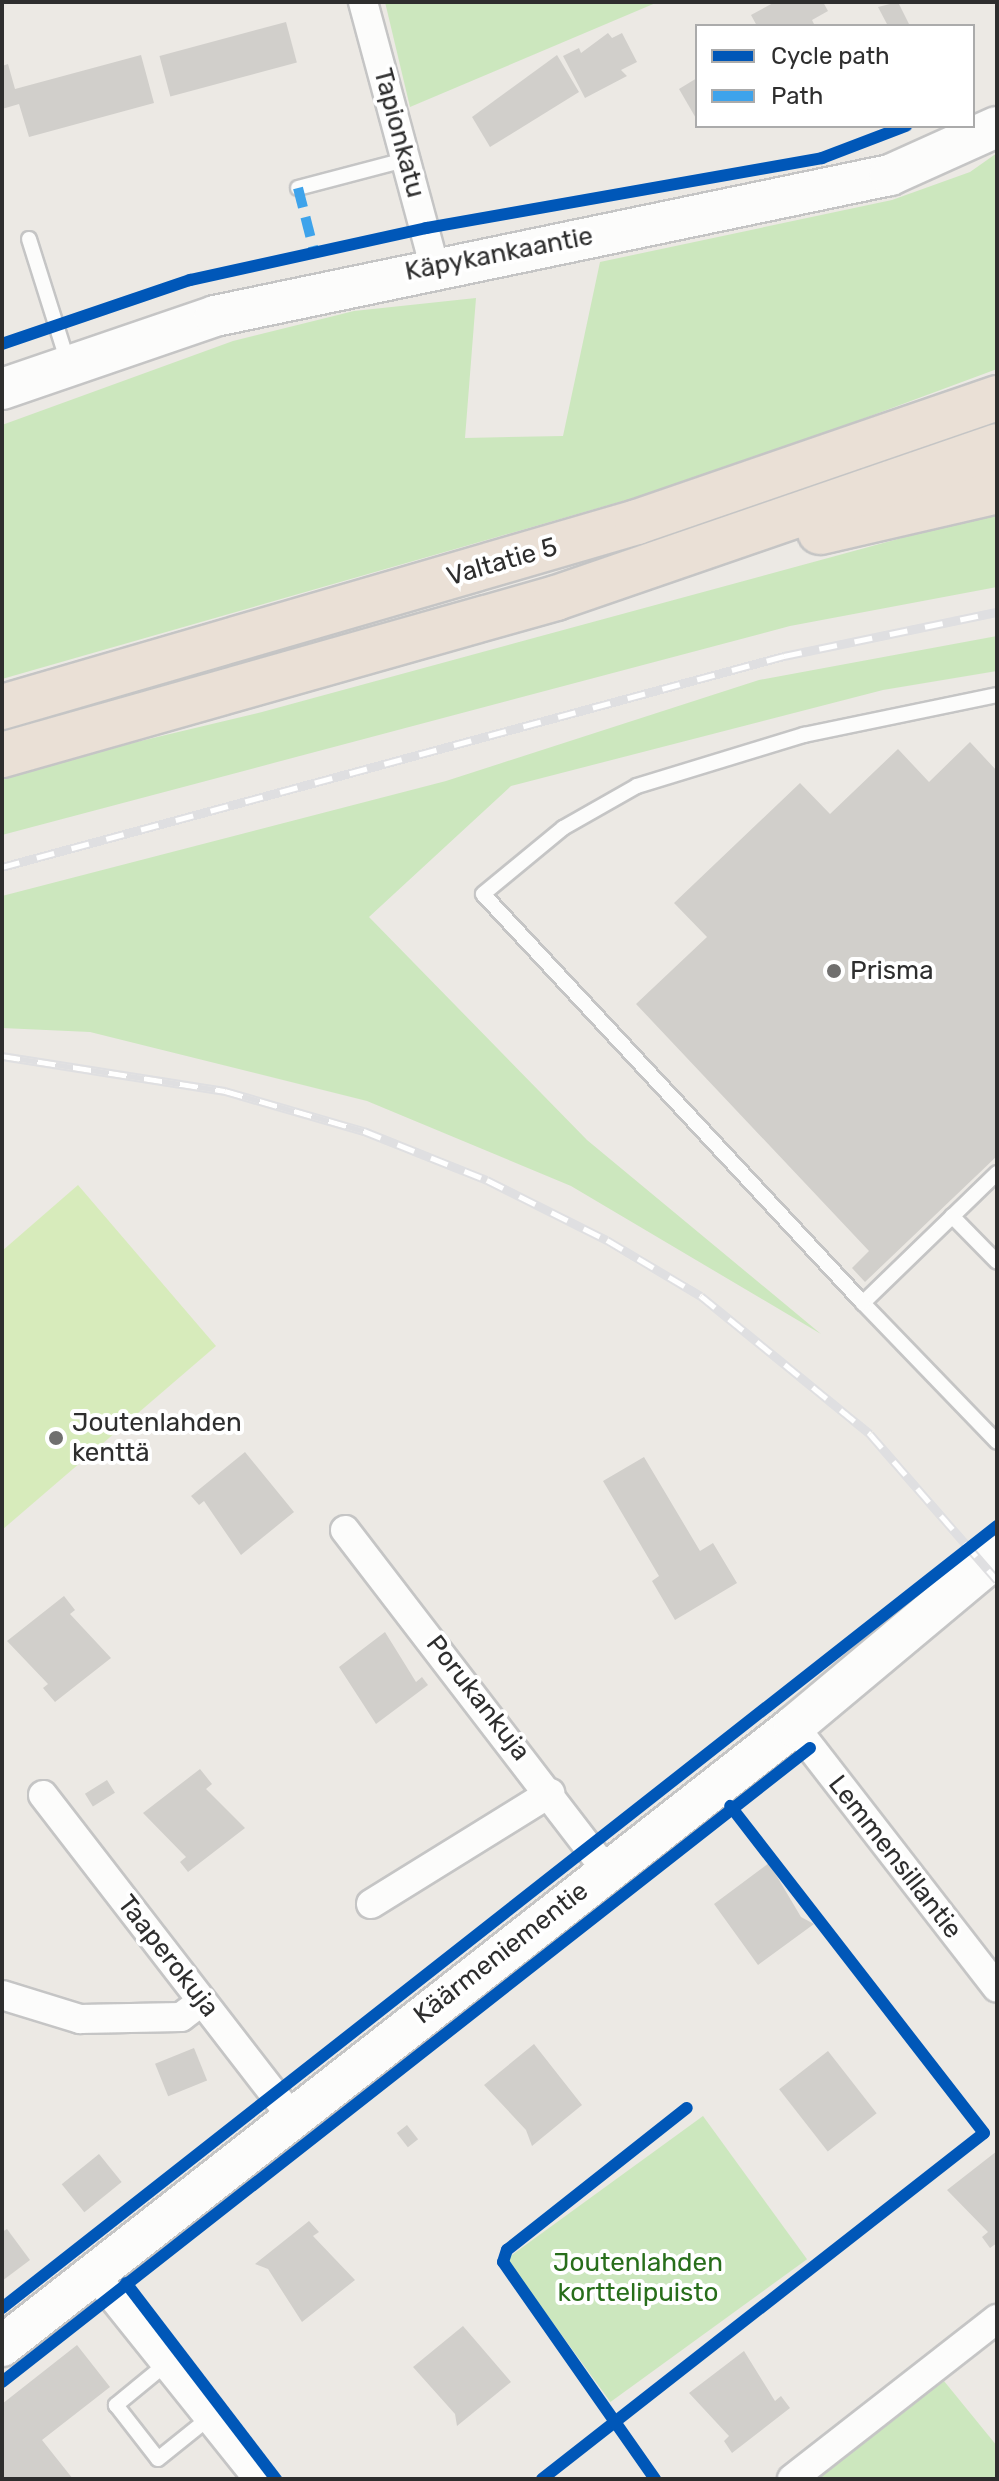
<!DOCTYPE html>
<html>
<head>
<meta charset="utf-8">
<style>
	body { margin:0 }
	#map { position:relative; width:999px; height:2481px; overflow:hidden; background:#ece9e4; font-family:Rubik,sans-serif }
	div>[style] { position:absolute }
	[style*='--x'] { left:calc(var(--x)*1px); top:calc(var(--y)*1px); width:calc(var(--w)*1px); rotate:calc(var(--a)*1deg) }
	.green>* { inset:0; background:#cce7be; transform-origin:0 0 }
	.pitch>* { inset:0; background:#d7ebbb }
	.building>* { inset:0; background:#d1cfcb; transform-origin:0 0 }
	.roads { filter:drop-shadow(2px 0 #c5c5c5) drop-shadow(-2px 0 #c5c5c5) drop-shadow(0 2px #c5c5c5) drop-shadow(0 -2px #c5c5c5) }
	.lane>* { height:14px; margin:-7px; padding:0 7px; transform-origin:7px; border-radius:7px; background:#fcfcfb }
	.street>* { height:28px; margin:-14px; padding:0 14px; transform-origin:14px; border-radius:14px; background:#fcfcfb }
	.secondary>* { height:40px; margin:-20px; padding:0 20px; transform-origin:20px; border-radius:20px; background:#fcfcfb }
	.highway>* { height:44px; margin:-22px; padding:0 22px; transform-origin:22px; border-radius:22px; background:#eae0d6 }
	.rail>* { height:9px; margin-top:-4.5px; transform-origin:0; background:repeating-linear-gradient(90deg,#fff 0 18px,#dfdfe1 0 36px); box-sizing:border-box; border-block:2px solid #dfdfe1 }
	.quiet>* { height:10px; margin-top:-5px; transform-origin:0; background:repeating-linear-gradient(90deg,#3ea3eb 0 20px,transparent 0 30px) }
	.cycleway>* { height:12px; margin:-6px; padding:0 6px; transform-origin:6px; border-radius:6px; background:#0057b8 }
	.dots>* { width:22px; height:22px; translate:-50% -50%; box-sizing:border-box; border:4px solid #fff; border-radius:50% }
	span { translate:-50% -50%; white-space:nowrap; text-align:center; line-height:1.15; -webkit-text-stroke:8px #fff; paint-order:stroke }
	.street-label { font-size:26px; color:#2e2e2e }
	.poi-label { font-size:26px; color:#2e2e2e }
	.left { translate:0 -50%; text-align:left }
	.park-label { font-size:26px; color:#286e1b }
	.frame { position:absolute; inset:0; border:4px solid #2e2e2e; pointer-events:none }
	.legend { position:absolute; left:695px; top:24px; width:280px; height:104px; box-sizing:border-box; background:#fff; border:2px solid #ababab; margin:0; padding:10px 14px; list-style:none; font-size:24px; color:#2e2e2e }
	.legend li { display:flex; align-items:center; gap:16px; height:40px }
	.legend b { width:40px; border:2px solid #ababab }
</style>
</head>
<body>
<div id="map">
	<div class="green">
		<div style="clip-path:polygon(385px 2px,658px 2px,410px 107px)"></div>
		<div style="clip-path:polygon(997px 153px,997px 369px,703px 478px,2px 679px,2px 425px,233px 341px,354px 311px,476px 298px,465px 438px,563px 436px,600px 262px,892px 200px,970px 172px)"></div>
		<div style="clip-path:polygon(997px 512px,997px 587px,790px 626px,2px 835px,2px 774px,262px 712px)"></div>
		<div style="clip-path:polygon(997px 636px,997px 671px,883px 690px,511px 786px,369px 917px,587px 1140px,821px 1334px,571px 1186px,367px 1101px,90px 1032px,2px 1028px,2px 896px,446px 781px,759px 680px)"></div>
		<div style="left:703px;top:2116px;width:177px;height:243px;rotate:54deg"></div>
		<div style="clip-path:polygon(944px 2381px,997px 2446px,997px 2479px,818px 2479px)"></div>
	</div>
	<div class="pitch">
		<div style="clip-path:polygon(78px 1185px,216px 1346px,2px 1530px,2px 1251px)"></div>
	</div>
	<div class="building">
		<div style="clip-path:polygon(775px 2px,823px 2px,828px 11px,812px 20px,815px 26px,757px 26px,751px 15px)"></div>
		<div style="clip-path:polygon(898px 2px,910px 26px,888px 26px,878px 7px)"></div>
		<div style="left:286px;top:22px;width:42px;height:131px;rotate:75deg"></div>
		<div style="clip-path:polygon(608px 33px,612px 38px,622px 33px,637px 62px,621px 70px,627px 76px,585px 98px,563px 56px,579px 48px,581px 53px)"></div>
		<div style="clip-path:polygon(141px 55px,154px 103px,29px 137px,19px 104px,2px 109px,2px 66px,8px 64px,15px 89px)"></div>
		<div style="clip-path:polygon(557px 55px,579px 92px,490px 147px,472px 117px)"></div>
		<div style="clip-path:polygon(697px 78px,697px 120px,679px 89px)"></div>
		<div style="clip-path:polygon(970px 742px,997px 771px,997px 1156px,865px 1282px,852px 1268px,869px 1251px,636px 1004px,707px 937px,674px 903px,800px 783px,830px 814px,898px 749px,929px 782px)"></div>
		<div style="clip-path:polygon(245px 1452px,294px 1512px,241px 1555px,204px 1501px,199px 1505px,191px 1496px)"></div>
		<div style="clip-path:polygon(644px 1457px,700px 1551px,713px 1543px,737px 1583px,675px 1620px,652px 1581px,659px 1576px,603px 1481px)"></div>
		<div style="clip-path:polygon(64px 1596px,75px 1610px,70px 1614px,111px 1658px,55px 1702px,43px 1688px,48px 1684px,7px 1641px)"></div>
		<div style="clip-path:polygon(385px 1632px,416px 1682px,422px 1677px,428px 1685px,376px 1724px,339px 1667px)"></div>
		<div style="clip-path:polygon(200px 1769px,212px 1784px,206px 1789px,245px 1828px,188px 1872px,180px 1862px,186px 1857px,143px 1813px)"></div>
		<div style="left:107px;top:1780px;width:15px;height:26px;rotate:58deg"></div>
		<div style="clip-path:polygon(769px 1863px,801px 1917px,814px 1924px,758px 1965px,714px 1904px)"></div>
		<div style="clip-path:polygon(534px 2044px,582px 2105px,532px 2146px,526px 2130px,484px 2085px)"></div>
		<div style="left:194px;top:2048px;width:35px;height:42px;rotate:68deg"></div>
		<div style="left:828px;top:2051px;width:79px;height:62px;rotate:52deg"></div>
		<div style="left:407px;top:2125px;width:18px;height:13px;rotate:52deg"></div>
		<div style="clip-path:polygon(997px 2151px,997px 2243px,990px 2248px,982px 2237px,988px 2232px,947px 2190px)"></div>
		<div style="left:99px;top:2154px;width:36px;height:48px;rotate:51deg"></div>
		<div style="clip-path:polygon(309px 2221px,319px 2232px,313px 2236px,355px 2280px,302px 2322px,268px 2269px,255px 2264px)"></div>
		<div style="clip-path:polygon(7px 2229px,30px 2260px,2px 2281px,2px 2232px)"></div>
		<div style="clip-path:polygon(463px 2326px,511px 2382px,457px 2426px,455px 2414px,413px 2367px)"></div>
		<div style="clip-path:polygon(77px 2345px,110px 2387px,42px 2440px,73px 2479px,4px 2479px,2px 2404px)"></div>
		<div style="clip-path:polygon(744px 2351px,775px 2401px,781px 2396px,790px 2408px,732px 2453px,724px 2441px,729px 2436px,689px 2393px)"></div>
	</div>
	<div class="roads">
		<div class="lane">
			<div style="--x:298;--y:188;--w:111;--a:-14.7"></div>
			<div style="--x:29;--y:239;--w:130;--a:72.5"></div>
			<div style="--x:997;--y:1173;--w:187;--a:135.9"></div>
			<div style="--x:863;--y:1303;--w:193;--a:46"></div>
			<div style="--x:952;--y:1216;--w:64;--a:45.6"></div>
			<div style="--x:863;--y:1303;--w:558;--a:-132.9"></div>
			<div style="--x:483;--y:894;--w:104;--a:-39.5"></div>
			<div style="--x:563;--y:828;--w:85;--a:-29.6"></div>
			<div style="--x:637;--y:786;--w:175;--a:-17"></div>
			<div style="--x:804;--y:735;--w:197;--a:-11.7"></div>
			<div style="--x:166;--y:2364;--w:65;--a:140.6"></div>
			<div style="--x:116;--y:2405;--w:68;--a:52.1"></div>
			<div style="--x:158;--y:2459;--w:65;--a:-38.8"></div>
		</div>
		<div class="street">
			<div style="--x:363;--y:2;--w:272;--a:74.9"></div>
			<div style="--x:345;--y:1530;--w:429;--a:52.5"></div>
			<div style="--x:794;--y:1726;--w:331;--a:52.2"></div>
			<div style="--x:43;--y:1795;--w:408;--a:52.3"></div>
			<div style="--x:371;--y:1904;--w:211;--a:-31.8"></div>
			<div style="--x:2;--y:1995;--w:82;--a:17.1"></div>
			<div style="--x:80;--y:2019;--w:101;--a:-1.1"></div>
			<div style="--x:181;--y:2017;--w:26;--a:-37"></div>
			<div style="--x:94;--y:2274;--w:263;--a:51.3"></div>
			<div style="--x:792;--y:2479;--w:260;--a:-38"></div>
		</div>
		<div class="secondary">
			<div style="--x:2;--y:389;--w:225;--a:-18.9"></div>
			<div style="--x:215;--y:316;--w:690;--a:-11.8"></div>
			<div style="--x:890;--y:175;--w:117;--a:-24.2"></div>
			<div style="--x:2;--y:2346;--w:1006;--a:-38.05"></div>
			<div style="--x:794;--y:1726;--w:265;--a:-39.9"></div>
		</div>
		<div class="highway">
			<div style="--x:820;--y:532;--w:182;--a:-13"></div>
			<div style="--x:2;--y:707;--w:661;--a:-16.24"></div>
			<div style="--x:637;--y:522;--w:381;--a:-19"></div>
			<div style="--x:2;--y:755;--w:576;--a:-15.82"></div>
			<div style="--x:556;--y:598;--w:466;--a:-19"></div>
		</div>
	</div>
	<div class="rail">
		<div style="--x:2;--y:867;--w:810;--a:-15.1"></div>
		<div style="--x:784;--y:656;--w:217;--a:-11.7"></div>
		<div style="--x:2;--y:1056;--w:226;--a:8.9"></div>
		<div style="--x:225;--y:1091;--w:145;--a:16.1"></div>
		<div style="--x:364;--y:1131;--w:132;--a:21.7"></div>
		<div style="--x:487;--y:1180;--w:134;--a:26.6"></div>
		<div style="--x:607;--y:1240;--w:109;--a:30.8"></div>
		<div style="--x:701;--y:1296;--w:218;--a:39.2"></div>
		<div style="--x:870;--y:1434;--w:194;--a:49"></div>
	</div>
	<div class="quiet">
		<div style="--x:298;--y:188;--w:65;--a:75.7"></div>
	</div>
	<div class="cycleway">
		<div style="--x:2;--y:344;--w:199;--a:-18.8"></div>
		<div style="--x:190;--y:280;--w:242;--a:-12.4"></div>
		<div style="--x:426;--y:228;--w:402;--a:-10"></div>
		<div style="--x:822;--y:158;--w:90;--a:-20.9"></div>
		<div style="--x:126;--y:2283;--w:247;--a:52.6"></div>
		<div style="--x:2;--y:2308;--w:1266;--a:-38.16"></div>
		<div style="--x:2;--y:2382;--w:1027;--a:-38.12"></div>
		<div style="--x:542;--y:2479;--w:561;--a:-38.05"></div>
		<div style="--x:984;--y:2133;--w:414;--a:-127.8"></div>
		<div style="--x:655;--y:2479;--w:265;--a:-125"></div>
		<div style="--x:503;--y:2262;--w:13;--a:-72"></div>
		<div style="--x:507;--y:2250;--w:229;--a:-38.3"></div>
	</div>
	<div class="dots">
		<div style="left:834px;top:971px;background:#706f6e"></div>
		<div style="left:56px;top:1438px;background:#706f6e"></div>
	</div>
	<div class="street-label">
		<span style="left:399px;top:133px;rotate:75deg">Tapionkatu</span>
		<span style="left:499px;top:254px;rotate:-11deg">Käpykankaantie</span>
		<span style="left:502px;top:562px;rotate:-16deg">Valtatie 5</span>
		<span style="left:478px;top:1698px;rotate:52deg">Porukankuja</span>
		<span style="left:895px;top:1857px;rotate:52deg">Lemmensillantie</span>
		<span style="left:501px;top:1953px;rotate:-38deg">Käärmeniementie</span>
		<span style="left:168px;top:1956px;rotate:52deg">Taaperokuja</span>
	</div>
	<div class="poi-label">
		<span class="left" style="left:850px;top:971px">Prisma</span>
		<span class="left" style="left:72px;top:1438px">Joutenlahden<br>kenttä</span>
	</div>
	<div class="park-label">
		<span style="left:638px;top:2278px">Joutenlahden<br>korttelipuisto</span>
	</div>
	<div class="frame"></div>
	<ul class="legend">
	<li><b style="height:10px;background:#0057b8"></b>Cycle path</li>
	<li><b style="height:10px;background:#3ea3eb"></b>Path</li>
	</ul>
</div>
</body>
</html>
